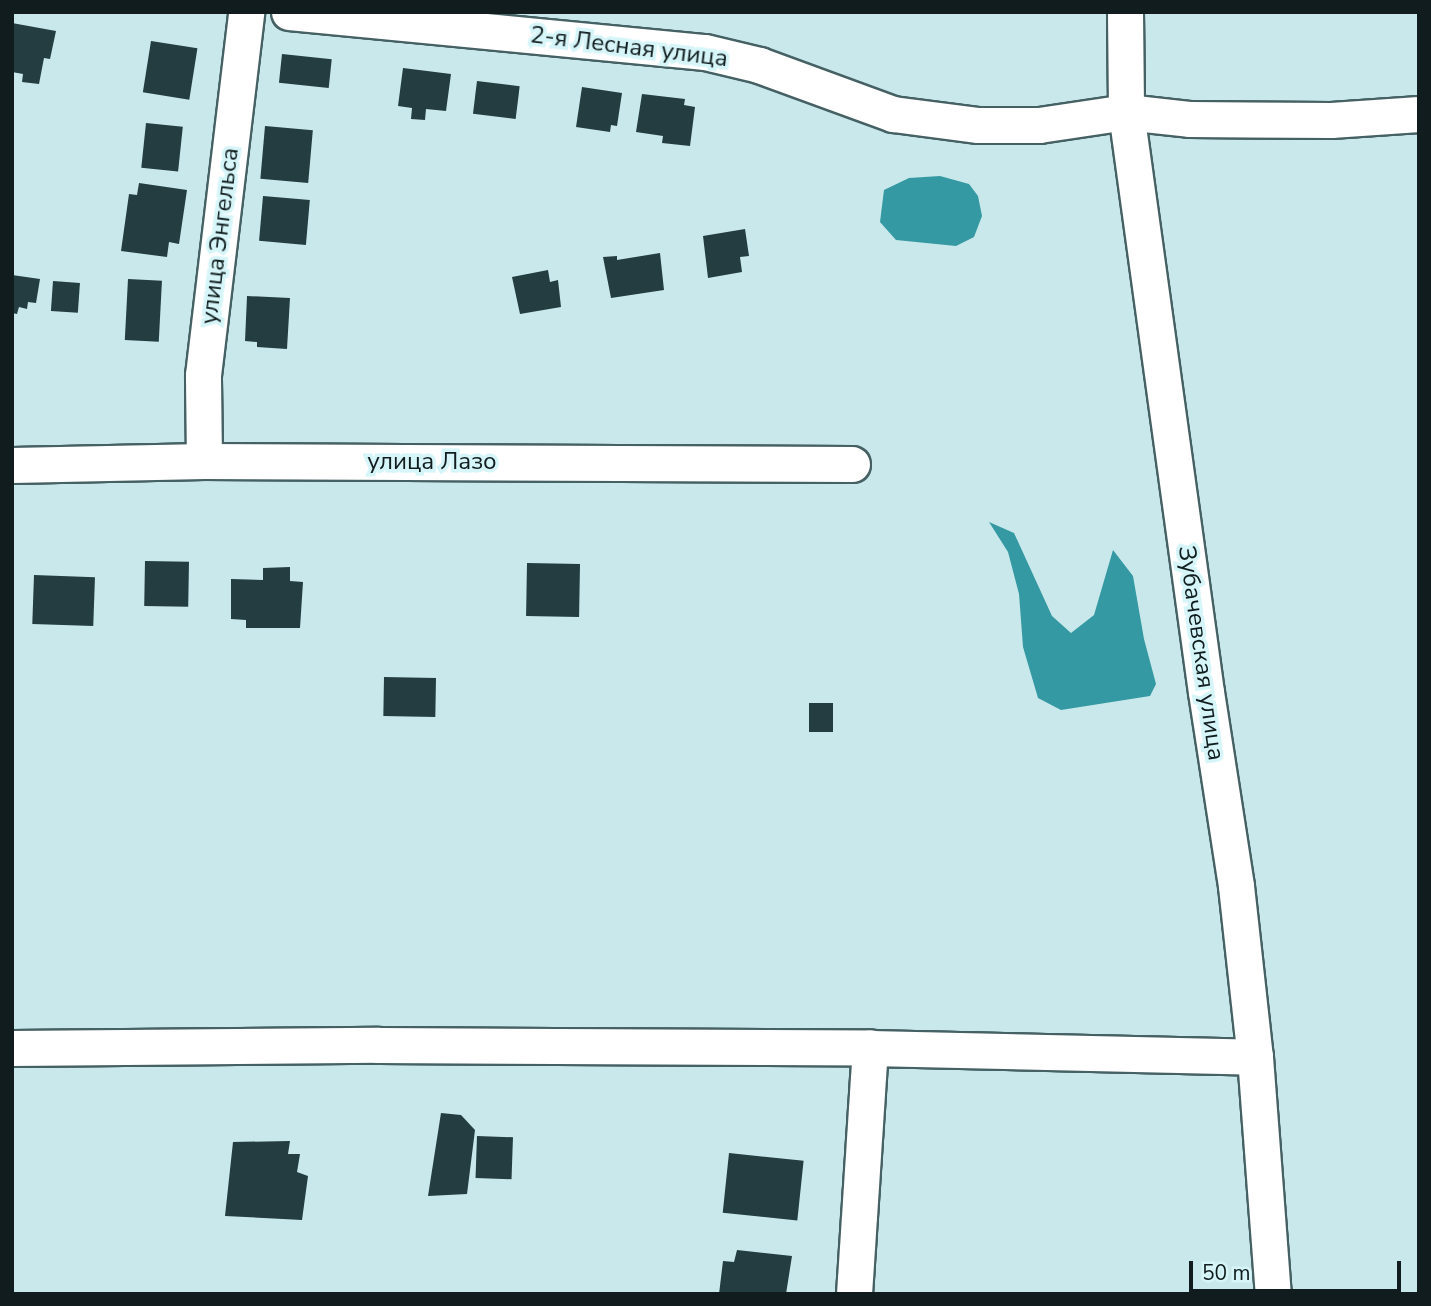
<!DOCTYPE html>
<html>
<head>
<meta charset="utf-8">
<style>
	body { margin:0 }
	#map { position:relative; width:1431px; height:1306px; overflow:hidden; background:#c9e8eb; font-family:"Nunito Sans",sans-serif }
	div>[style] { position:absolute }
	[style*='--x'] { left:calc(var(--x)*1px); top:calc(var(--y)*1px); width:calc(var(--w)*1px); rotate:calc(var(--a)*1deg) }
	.water>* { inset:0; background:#3499a2 }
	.building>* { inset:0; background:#233d40; transform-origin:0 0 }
	.roads { filter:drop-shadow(2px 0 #466164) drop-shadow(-2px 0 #466164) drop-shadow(0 2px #466164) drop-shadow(0 -2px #466164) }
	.minor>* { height:35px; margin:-17.5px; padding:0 17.5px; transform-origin:17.5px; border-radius:17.5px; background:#fff }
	span { translate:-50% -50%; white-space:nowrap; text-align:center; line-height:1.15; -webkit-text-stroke:7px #d6f5f8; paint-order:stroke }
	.street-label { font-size:24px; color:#101c1d }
	.frame { position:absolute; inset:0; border:14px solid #101c1d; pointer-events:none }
	.scale { position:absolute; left:1189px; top:1261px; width:212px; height:32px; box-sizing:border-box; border:4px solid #101c1d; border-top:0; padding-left:9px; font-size:21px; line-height:24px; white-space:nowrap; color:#101c1d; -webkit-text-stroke:5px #d6f5f8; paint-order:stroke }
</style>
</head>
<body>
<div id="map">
	<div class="water">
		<div style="clip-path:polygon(940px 176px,969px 184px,978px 196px,982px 216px,974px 237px,956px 246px,896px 240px,880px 222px,884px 190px,909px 178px)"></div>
		<div style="clip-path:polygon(989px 522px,1014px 533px,1052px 616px,1071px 633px,1094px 615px,1113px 550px,1133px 576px,1144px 639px,1156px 684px,1150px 696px,1061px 710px,1038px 698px,1023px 647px,1019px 594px,1008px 552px)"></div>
	</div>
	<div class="building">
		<div style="clip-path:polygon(12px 23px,56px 31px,50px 59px,44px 58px,39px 84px,22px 82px,23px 74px,12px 72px)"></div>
		<div style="left:151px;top:41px;width:47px;height:52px;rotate:9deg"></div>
		<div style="left:282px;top:54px;width:50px;height:29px;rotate:6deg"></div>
		<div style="clip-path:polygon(403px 68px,451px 74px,446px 111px,426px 109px,425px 120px,411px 119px,412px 108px,398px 106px)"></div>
		<div style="left:477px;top:81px;width:43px;height:33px;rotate:7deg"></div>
		<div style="clip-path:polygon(582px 87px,622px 93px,617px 126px,611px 125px,610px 132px,576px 127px)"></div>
		<div style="clip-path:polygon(642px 94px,685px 99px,684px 105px,695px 107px,690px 146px,662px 143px,663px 136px,636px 132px)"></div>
		<div style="left:146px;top:123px;width:37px;height:45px;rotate:6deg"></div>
		<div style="left:265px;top:126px;width:48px;height:53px;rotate:5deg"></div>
		<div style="clip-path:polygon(139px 183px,187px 190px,179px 244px,169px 242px,167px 257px,121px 251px,129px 194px,137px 195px)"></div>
		<div style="left:263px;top:196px;width:47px;height:45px;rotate:5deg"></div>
		<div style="clip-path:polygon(745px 229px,749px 256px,740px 257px,742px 272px,708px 278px,703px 236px)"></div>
		<div style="clip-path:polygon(660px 253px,664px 290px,611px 298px,603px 257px,617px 256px,617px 260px)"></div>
		<div style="clip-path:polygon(548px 270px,550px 282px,558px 280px,561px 307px,520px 314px,512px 277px)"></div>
		<div style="clip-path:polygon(12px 275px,40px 279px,36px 303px,28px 302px,27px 309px,19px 307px,17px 314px,12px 313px)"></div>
		<div style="left:128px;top:279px;width:34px;height:61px;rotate:3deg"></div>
		<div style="left:53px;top:281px;width:27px;height:30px;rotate:4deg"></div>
		<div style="clip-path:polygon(247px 296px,290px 298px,287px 349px,257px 347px,257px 342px,245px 341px)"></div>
		<div style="left:145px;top:561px;width:44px;height:45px;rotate:1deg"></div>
		<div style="left:580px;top:564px;width:53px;height:53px;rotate:91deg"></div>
		<div style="clip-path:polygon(290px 567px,290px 581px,303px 582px,300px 628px,246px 628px,246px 620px,231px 619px,231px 579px,263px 580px,263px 568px)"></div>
		<div style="left:34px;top:575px;width:61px;height:49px;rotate:2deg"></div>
		<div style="left:384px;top:677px;width:52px;height:39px;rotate:1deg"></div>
		<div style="left:833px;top:703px;width:29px;height:24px;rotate:90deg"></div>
		<div style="clip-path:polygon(441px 1113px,461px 1115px,475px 1130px,467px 1194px,428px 1196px)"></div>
		<div style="left:477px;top:1136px;width:36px;height:42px;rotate:2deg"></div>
		<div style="clip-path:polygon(290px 1141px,288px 1154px,300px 1154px,297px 1172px,308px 1176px,302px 1220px,225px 1216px,233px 1142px)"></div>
		<div style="left:729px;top:1153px;width:75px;height:60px;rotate:6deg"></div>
		<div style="clip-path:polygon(737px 1250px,792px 1256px,786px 1294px,719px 1294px,723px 1261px,734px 1262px)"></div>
	</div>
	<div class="roads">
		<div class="minor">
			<div style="--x:289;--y:12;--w:418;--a:5.5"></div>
			<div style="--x:705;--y:52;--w:56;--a:13.5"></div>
			<div style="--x:759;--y:65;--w:143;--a:20.1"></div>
			<div style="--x:893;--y:114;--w:86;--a:7.4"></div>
			<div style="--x:978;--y:125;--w:61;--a:0"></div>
			<div style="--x:1039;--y:125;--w:88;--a:-8.5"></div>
			<div style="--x:1126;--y:112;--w:63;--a:6.3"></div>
			<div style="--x:1189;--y:119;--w:142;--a:0.4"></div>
			<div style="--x:1331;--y:120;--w:88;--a:-3.9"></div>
			<div style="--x:1125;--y:12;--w:100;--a:89.4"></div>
			<div style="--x:1126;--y:112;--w:585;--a:82.15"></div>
			<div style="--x:1206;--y:692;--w:196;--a:81.2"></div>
			<div style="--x:1236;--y:886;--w:172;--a:83.7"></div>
			<div style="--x:1255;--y:1057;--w:238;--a:85.7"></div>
			<div style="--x:204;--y:461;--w:86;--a:-90.7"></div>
			<div style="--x:203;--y:375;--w:366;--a:-83.2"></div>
			<div style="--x:12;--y:465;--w:192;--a:-1.2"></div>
			<div style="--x:204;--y:461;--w:648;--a:0.27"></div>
			<div style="--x:12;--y:1048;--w:366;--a:-0.5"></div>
			<div style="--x:378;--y:1045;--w:492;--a:0.3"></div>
			<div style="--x:870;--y:1048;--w:385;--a:1.3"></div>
			<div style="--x:854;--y:1294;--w:247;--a:-86.3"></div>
		</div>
	</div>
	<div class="street-label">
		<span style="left:629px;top:47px;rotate:7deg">2-я Лесная улица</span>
		<span style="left:220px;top:236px;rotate:-83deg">улица Энгельса</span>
		<span style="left:432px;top:462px">улица Лазо</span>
		<span style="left:1201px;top:653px;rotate:82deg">Зубачевская улица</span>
	</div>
	<div class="frame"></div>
	<div class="scale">50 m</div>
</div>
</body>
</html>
